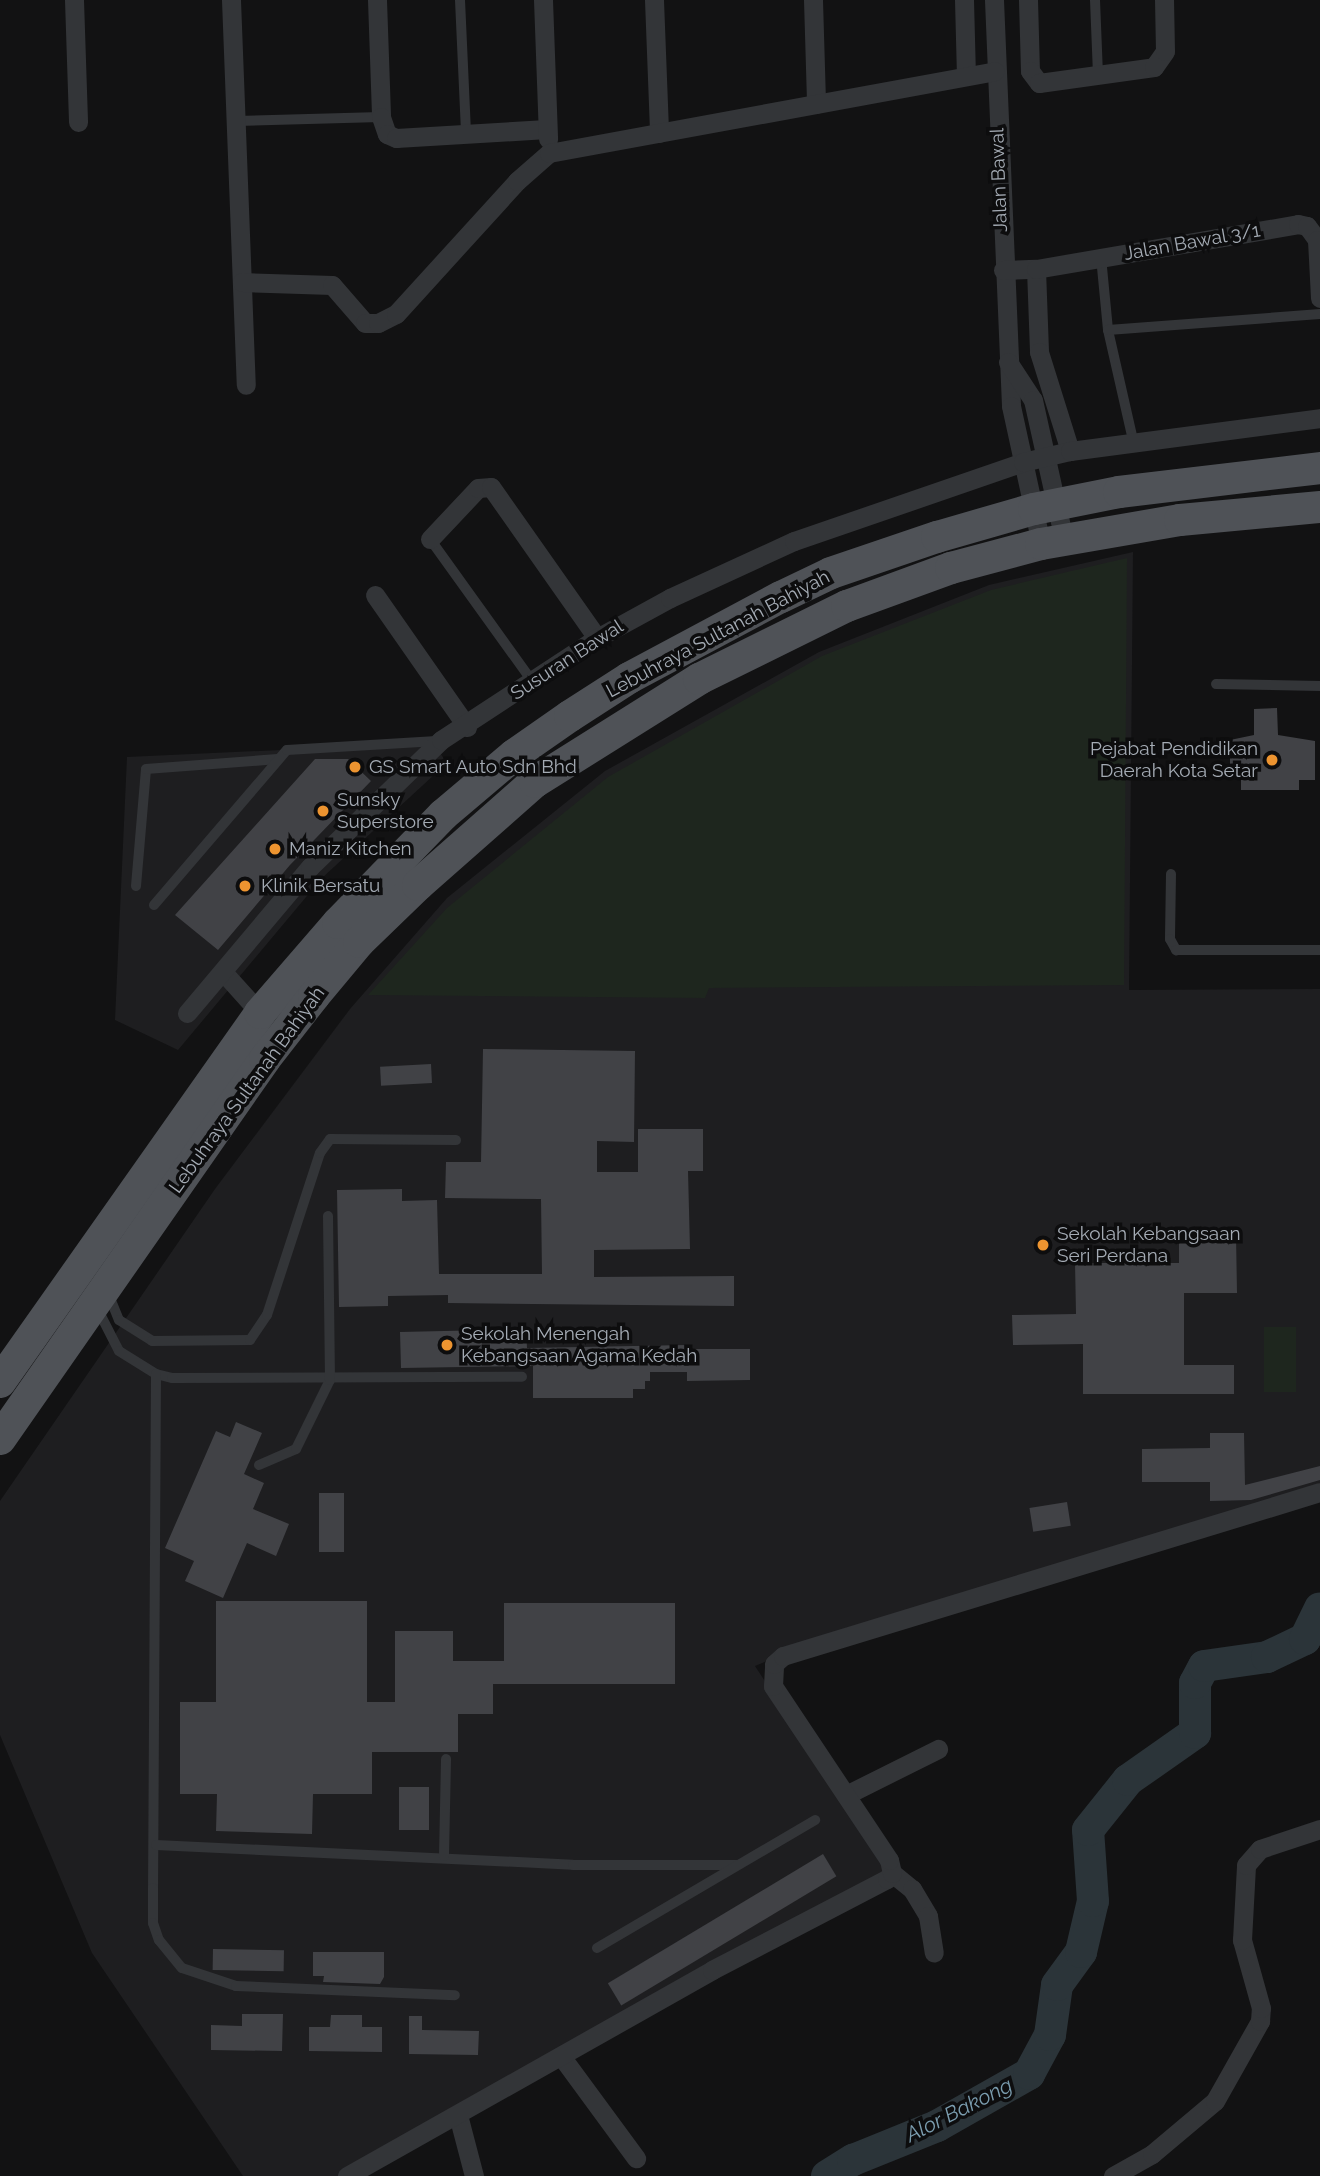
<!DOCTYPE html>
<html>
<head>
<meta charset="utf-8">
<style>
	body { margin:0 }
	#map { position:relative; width:1320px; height:2176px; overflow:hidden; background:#121213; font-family:Raleway,sans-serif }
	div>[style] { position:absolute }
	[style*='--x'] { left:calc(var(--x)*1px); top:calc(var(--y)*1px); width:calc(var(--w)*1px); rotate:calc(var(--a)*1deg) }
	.built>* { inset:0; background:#1e1e20 }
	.green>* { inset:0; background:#1e261e; transform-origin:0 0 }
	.river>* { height:32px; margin:-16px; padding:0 16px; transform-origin:16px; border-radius:16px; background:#2b3439 }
	.building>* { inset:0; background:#414246; transform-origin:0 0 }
	.service>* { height:10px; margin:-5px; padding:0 5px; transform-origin:5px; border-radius:5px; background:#333538 }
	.minor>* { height:19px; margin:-9.5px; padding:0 9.5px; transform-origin:9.5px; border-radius:9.5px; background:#333538 }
	.primary>* { height:32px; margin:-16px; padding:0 16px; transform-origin:16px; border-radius:16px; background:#4f5257 }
	.dots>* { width:19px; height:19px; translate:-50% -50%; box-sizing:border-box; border:4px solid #0d0d0e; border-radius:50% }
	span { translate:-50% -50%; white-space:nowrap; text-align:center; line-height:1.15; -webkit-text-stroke:7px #0d0d0e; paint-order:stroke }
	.street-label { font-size:19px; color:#a4abb4 }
	.poi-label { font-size:19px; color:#a4abb4 }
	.right { translate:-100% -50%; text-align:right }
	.left { translate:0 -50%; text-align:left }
	.water-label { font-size:21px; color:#7b9daf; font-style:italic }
</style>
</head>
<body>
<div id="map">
	<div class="built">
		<div style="clip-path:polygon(1133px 552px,1129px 990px,1320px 989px,1320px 1496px,846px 1628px,755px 1666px,890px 1873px,358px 2176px,243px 2176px,92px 1953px,0 1735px,0 1501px,215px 1189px,350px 1009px,447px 898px,605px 771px,819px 652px,989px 585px)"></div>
		<div style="clip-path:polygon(433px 743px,447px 763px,322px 878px,178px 1050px,115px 1020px,127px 757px)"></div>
	</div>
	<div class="green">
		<div style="clip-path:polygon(1127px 558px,1124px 985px,709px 988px,705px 998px,368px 995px,447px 908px,608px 777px,822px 656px,991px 590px)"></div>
		<div style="left:1296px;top:1327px;width:65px;height:32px;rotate:90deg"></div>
	</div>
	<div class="river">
		<div style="--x:827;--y:2176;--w:31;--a:-32"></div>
		<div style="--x:853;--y:2160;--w:91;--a:-22"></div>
		<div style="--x:937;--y:2126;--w:106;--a:-29.5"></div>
		<div style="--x:1029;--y:2074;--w:44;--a:-61.7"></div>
		<div style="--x:1050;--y:2035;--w:50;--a:-82"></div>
		<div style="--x:1057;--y:1985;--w:41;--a:-54"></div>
		<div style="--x:1081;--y:1952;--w:52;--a:-76.8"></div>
		<div style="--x:1093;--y:1901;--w:71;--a:-94"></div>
		<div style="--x:1088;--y:1830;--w:64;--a:-51.3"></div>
		<div style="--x:1128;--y:1780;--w:82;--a:-35"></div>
		<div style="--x:1195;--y:1733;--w:50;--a:-90"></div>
		<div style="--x:1195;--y:1683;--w:19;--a:-62"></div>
		<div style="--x:1204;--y:1666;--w:64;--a:-8.1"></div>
		<div style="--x:1267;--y:1657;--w:42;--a:-25.3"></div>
		<div style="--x:1305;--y:1639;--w:34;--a:-64"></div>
	</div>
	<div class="building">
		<div style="clip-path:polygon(1277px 708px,1278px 735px,1315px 741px,1315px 780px,1299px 780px,1299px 790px,1241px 790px,1241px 779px,1230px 779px,1230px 740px,1254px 735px,1254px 709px)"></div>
		<div style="clip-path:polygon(315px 759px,348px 759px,371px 781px,290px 865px,218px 950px,175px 915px)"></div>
		<div style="clip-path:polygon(483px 1049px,635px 1051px,634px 1142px,597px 1141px,597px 1172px,638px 1172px,638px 1129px,703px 1129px,703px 1171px,688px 1171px,690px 1249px,594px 1250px,594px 1277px,734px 1276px,734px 1306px,448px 1303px,448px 1295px,388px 1296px,388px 1306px,339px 1307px,337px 1190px,402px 1189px,402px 1201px,437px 1200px,439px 1274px,542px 1274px,541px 1199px,445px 1198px,446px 1162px,481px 1162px)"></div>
		<div style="left:431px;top:1064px;width:19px;height:51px;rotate:87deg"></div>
		<div style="clip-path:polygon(1179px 1228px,1231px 1228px,1231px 1234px,1236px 1234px,1237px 1293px,1184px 1293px,1184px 1365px,1234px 1365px,1234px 1394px,1083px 1394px,1083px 1344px,1013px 1345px,1012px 1315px,1076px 1314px,1075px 1263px,1179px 1263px)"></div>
		<div style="clip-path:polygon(526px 1329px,527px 1348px,687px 1345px,687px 1349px,750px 1349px,750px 1380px,687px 1381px,687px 1372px,650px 1372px,650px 1381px,645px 1381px,645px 1389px,633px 1389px,633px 1398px,533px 1398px,533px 1366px,401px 1368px,400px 1332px)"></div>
		<div style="clip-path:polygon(236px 1422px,262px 1433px,244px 1474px,264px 1483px,253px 1509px,289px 1524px,276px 1556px,247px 1543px,223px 1598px,185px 1581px,194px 1561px,165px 1548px,216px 1431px,230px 1437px)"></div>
		<div style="clip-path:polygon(1210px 1433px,1244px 1433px,1245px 1485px,1320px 1466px,1320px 1480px,1251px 1500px,1210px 1501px,1210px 1482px,1142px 1482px,1142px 1449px,1210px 1448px)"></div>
		<div style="left:319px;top:1493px;width:25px;height:59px"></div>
		<div style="left:1067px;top:1502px;width:24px;height:38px;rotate:81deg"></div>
		<div style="clip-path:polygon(216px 1601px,367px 1601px,367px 1702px,395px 1702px,395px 1631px,453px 1631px,453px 1661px,504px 1661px,504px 1603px,675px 1603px,675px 1684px,493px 1684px,493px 1714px,458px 1714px,458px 1752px,372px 1752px,372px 1794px,313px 1794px,312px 1834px,216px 1831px,217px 1794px,180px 1794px,180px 1702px,216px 1702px)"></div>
		<div style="left:399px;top:1787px;width:30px;height:43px"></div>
		<div style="left:823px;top:1854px;width:26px;height:251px;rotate:59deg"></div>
		<div style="left:213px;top:1949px;width:71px;height:21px;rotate:1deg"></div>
		<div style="clip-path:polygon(313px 1952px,384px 1952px,384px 1977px,380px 1984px,323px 1982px,324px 1976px,313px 1976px)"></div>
		<div style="clip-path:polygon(242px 2014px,283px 2014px,282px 2051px,211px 2050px,211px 2025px,242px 2026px)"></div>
		<div style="clip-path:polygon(331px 2015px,362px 2015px,362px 2027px,382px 2027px,382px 2052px,309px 2051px,309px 2027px,330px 2027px)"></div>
		<div style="clip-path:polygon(409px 2016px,422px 2016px,422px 2030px,479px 2031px,478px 2055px,409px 2054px)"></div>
	</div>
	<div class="service">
		<div style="--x:460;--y:0;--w:133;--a:87.4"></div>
		<div style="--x:1095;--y:0;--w:74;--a:87.7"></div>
		<div style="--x:236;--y:121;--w:145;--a:-1.6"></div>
		<div style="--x:1101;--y:257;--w:73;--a:84.5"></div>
		<div style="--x:1108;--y:330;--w:117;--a:77.2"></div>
		<div style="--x:1108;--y:330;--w:213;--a:-4.3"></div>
		<div style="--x:430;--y:539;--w:175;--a:54.3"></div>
		<div style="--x:1216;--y:684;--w:104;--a:1.1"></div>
		<div style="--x:1171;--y:874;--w:65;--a:90.9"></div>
		<div style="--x:1170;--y:939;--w:13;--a:61"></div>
		<div style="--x:1176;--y:950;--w:144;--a:0"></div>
		<div style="--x:136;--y:886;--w:117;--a:-85.1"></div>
		<div style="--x:146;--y:769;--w:132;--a:-4.3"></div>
		<div style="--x:154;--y:905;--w:204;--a:-49.4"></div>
		<div style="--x:287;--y:750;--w:150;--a:-3.4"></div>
		<div style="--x:108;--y:1293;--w:29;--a:68"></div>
		<div style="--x:119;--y:1320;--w:39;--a:32"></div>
		<div style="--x:152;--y:1341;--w:98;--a:-0.6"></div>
		<div style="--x:250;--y:1340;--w:30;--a:-56"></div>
		<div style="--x:267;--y:1315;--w:170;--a:-71.9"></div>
		<div style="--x:320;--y:1153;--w:17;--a:-54"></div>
		<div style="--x:330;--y:1139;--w:126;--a:0.5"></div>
		<div style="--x:97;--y:1308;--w:48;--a:62.9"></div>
		<div style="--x:119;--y:1351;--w:44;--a:31.9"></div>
		<div style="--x:156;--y:1374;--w:16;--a:14"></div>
		<div style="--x:172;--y:1378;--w:350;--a:-0.2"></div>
		<div style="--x:156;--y:1374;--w:514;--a:90.33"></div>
		<div style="--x:153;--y:1888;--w:35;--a:90"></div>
		<div style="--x:153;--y:1923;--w:18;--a:71"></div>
		<div style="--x:159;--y:1940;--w:36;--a:51"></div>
		<div style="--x:182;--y:1968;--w:57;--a:18.4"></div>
		<div style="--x:236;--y:1986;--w:219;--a:2.4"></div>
		<div style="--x:259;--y:1465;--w:40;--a:-23.4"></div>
		<div style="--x:296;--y:1449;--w:77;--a:-63.8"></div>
		<div style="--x:330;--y:1380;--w:164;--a:-90.7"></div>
		<div style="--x:156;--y:1845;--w:417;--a:2.7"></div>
		<div style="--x:573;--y:1865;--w:164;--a:0"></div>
		<div style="--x:444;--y:1856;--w:97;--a:-88.8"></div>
		<div style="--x:597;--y:1948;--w:253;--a:-30.4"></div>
	</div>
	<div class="minor">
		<div style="--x:74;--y:0;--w:122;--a:88.1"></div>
		<div style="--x:231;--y:0;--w:385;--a:87.8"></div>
		<div style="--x:377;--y:0;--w:117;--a:88"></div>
		<div style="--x:381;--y:117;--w:18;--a:71"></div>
		<div style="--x:387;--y:134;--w:10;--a:24"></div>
		<div style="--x:396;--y:138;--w:151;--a:-3.4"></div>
		<div style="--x:543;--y:0;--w:139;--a:87.9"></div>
		<div style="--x:654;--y:0;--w:133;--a:87.8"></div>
		<div style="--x:813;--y:0;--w:104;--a:88.3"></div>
		<div style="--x:964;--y:0;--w:76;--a:88.5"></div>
		<div style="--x:994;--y:0;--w:406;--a:87.6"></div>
		<div style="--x:1011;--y:406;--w:141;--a:77.7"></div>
		<div style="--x:1028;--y:0;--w:71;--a:88.4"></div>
		<div style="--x:1030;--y:71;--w:15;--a:53"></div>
		<div style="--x:1039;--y:83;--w:116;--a:-7.9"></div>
		<div style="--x:1154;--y:67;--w:19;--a:-55"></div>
		<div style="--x:1165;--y:51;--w:51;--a:-91.1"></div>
		<div style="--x:1036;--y:269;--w:83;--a:87.9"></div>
		<div style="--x:1039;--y:352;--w:104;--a:72.6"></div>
		<div style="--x:1003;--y:270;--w:33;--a:-2"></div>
		<div style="--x:1036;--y:269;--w:266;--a:-9.7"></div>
		<div style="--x:1298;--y:224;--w:9;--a:13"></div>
		<div style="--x:1307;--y:226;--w:17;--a:54"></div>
		<div style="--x:1317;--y:240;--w:58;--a:87"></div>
		<div style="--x:242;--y:282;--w:90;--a:1.9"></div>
		<div style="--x:332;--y:285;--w:50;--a:49"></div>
		<div style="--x:365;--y:323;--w:13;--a:0"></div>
		<div style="--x:378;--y:323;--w:20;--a:-27"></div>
		<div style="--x:396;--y:314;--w:180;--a:-47.7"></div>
		<div style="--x:517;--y:181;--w:43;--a:-41.2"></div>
		<div style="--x:549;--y:153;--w:453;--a:-10.4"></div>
		<div style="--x:1008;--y:362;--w:45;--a:56.7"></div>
		<div style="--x:1033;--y:400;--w:143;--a:77.5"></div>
		<div style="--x:430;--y:539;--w:70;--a:-46.7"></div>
		<div style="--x:478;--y:488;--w:13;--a:-4"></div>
		<div style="--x:491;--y:487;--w:184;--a:54.9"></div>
		<div style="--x:375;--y:595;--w:161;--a:55.1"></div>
		<div style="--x:224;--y:973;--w:54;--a:48"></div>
		<div style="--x:187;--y:1013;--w:191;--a:-49.9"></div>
		<div style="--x:310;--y:867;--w:182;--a:-44.1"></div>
		<div style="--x:441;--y:740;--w:186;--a:-33.2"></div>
		<div style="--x:597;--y:638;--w:83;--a:-28.7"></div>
		<div style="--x:670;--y:598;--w:136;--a:-24.7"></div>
		<div style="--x:794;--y:541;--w:242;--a:-19"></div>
		<div style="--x:1023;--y:462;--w:48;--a:-13.2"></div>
		<div style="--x:1070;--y:451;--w:252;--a:-7.5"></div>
		<div style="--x:846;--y:1795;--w:103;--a:-26.6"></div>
		<div style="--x:892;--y:1873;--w:26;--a:39"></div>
		<div style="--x:912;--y:1889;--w:31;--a:59"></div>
		<div style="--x:928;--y:1916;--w:37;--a:81"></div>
		<div style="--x:561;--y:2056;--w:127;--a:53.7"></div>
		<div style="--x:458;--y:2115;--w:63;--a:75.3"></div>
		<div style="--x:347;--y:2176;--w:419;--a:-29.4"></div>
		<div style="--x:712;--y:1970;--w:197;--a:-27.5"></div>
		<div style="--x:887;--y:1879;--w:8;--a:-50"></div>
		<div style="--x:892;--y:1873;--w:13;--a:-103"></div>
		<div style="--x:889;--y:1860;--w:209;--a:-123.7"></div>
		<div style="--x:773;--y:1686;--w:22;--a:-87"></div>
		<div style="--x:774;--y:1664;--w:12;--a:-42"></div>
		<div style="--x:783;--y:1656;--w:561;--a:-16.98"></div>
		<div style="--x:1113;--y:2176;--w:45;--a:-29.4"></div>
		<div style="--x:1152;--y:2154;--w:82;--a:-40.1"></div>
		<div style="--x:1215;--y:2101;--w:92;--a:-60.6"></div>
		<div style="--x:1260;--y:2021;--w:13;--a:-86"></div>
		<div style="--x:1261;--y:2008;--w:71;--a:-105.6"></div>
		<div style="--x:1242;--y:1940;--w:75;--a:-86.9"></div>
		<div style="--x:1246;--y:1865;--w:21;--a:-49"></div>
		<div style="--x:1260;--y:1849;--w:63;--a:-18.4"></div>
	</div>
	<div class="primary">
		<div style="--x:0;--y:1382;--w:451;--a:-54.8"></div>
		<div style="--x:260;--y:1013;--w:119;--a:-49.1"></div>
		<div style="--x:338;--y:923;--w:151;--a:-45.8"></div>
		<div style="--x:443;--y:815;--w:93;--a:-40.2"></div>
		<div style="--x:514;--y:755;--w:68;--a:-34.9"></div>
		<div style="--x:570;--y:716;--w:70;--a:-32.8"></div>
		<div style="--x:629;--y:678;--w:172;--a:-28.1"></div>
		<div style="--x:781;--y:597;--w:55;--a:-25.6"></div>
		<div style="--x:831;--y:573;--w:112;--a:-18.8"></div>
		<div style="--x:937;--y:537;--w:101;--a:-16.1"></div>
		<div style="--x:1034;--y:509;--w:87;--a:-11.3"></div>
		<div style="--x:1119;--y:492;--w:202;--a:-6.8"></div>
		<div style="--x:0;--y:1439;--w:463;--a:-55.1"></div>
		<div style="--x:265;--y:1059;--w:80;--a:-52.1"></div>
		<div style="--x:314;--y:996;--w:70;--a:-50.2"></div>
		<div style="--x:359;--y:942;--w:82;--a:-44"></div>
		<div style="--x:418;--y:885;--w:156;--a:-41.4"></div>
		<div style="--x:535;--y:782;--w:194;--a:-32.1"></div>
		<div style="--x:699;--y:679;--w:165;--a:-26.3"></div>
		<div style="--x:847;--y:606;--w:111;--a:-20.1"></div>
		<div style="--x:951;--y:568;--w:93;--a:-14.9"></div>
		<div style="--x:1041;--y:544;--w:141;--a:-9.8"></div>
		<div style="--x:1180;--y:520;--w:141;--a:-5.3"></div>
	</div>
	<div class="dots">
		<div style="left:1272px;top:760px;background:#ed9430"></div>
		<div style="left:355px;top:767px;background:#ed9430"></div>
		<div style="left:323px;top:811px;background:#ed9430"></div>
		<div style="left:275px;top:849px;background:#ed9430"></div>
		<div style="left:245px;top:886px;background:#ed9430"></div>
		<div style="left:1043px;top:1245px;background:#ed9430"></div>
		<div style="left:447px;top:1345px;background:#ed9430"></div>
	</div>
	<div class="street-label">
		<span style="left:999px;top:180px;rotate:-92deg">Jalan Bawal</span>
		<span style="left:1192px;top:242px;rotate:-10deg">Jalan Bawal 3/1</span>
		<span style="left:718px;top:634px;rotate:-28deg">Lebuhraya Sultanah Bahiyah</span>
		<span style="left:567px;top:660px;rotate:-33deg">Susuran Bawal</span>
		<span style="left:247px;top:1090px;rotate:-54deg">Lebuhraya Sultanah Bahiyah</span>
	</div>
	<div class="poi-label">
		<span class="right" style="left:1258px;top:760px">Pejabat Pendidikan<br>Daerah Kota Setar</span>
		<span class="left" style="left:369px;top:767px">GS Smart Auto Sdn Bhd</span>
		<span class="left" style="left:337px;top:811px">Sunsky<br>Superstore</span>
		<span class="left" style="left:289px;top:849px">Maniz Kitchen</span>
		<span class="left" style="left:261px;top:886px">Klinik Bersatu</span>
		<span class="left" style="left:1057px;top:1245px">Sekolah Kebangsaan<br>Seri Perdana</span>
		<span class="left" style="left:461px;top:1345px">Sekolah Menengah<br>Kebangsaan Agama Kedah</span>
	</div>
	<div class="water-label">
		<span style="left:959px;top:2110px;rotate:-27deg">Alor Bakong</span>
	</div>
</div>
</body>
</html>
